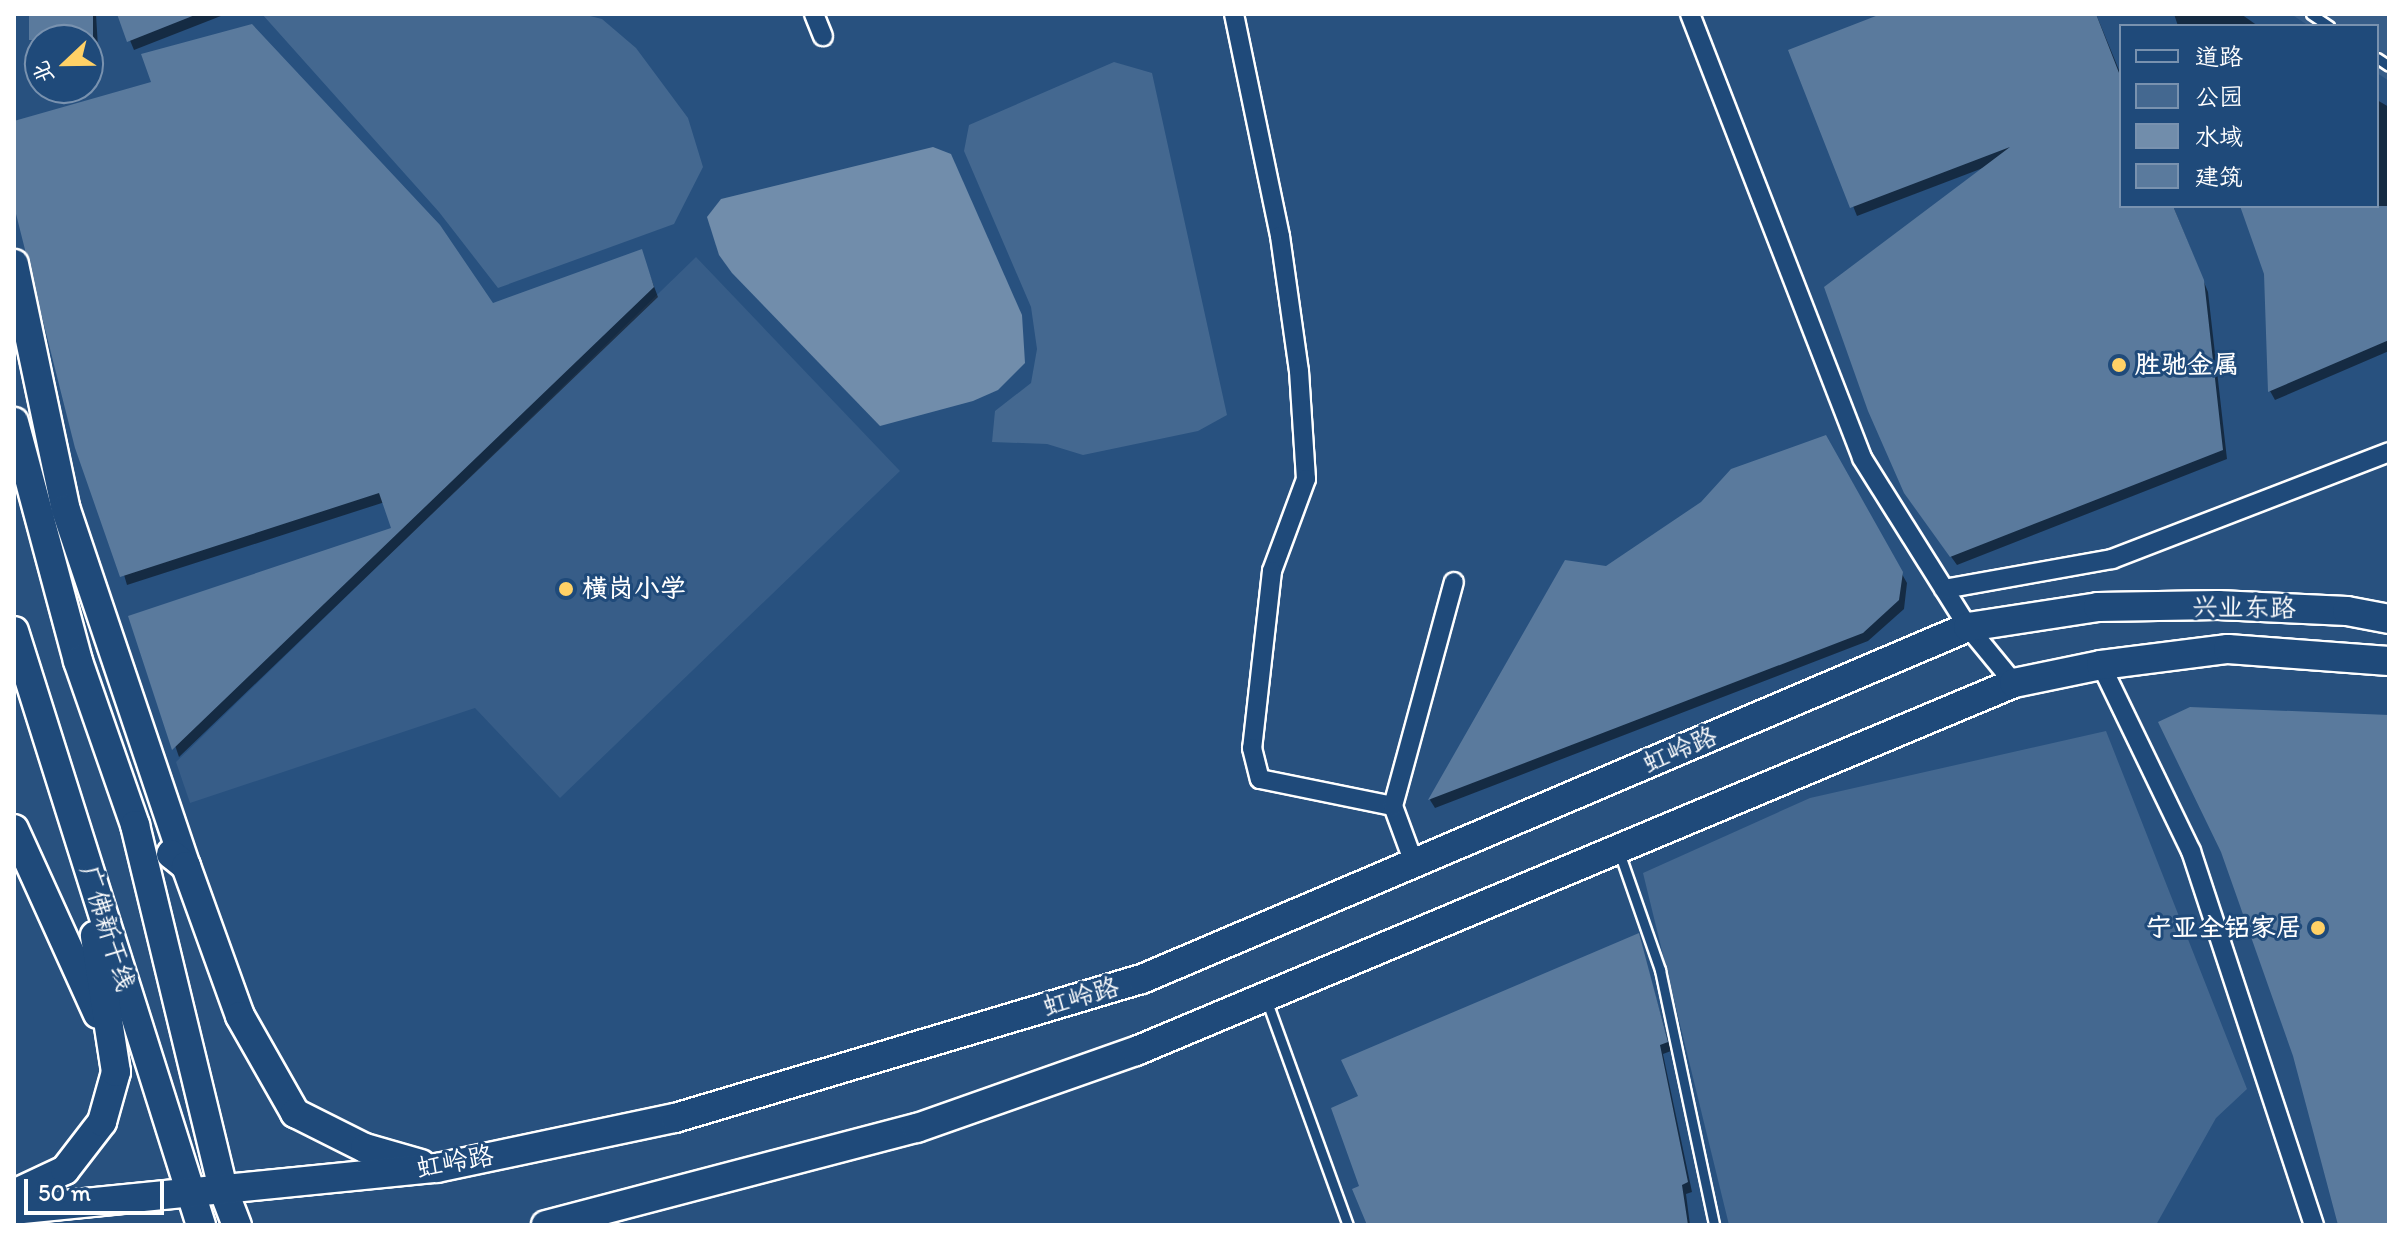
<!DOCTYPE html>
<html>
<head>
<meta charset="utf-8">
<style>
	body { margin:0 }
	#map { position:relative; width:2403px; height:1239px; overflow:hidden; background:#28517f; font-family:Itim,"LXGW WenKai TC",sans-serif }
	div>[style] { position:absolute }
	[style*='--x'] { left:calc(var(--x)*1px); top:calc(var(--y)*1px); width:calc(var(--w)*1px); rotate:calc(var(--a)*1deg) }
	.built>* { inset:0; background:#375d88 }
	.green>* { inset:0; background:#446890 }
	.water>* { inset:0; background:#718dab }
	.shadow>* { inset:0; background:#0007 }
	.building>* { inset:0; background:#5a7a9d; transform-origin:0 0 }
	.roads { filter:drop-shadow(2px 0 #fff) drop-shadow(-2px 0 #fff) drop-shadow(0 2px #fff) drop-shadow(0 -2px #fff) }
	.service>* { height:9px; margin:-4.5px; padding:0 4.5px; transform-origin:4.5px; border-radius:4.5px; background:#1f4a7a }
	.minor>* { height:18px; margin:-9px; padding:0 9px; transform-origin:9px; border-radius:9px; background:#1f4a7a }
	.primary>* { height:28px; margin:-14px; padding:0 14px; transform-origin:14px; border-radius:14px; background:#1f4a7a }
	.dots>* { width:22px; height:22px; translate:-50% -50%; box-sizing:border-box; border:4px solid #1f4a7a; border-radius:50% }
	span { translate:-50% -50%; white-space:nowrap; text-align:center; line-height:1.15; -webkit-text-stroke:6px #1f4a7a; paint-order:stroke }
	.poi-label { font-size:26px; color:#fff; font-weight:700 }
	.left { translate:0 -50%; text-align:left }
	.right { translate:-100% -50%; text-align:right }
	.street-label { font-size:26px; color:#fff }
	.frame { position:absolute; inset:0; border:16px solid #fff; pointer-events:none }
	.legend { position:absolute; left:2119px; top:24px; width:260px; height:184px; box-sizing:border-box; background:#1f4a7a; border:2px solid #7992af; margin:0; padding:10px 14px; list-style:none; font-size:24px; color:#fff }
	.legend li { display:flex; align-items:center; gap:16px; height:40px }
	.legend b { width:40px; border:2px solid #7992af }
	.north { position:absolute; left:24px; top:24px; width:80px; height:80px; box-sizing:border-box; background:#1f4a7a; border:2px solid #7992af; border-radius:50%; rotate:248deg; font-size:22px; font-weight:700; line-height:32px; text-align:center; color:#fff }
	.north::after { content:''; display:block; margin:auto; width:28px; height:36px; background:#ffd166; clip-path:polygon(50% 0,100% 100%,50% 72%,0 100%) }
	.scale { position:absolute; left:24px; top:1179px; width:140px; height:36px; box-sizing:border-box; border:4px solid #fff; border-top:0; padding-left:10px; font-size:24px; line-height:28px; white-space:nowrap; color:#fff; -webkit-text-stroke:6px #1f4a7a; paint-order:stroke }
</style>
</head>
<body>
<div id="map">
	<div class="built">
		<div style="clip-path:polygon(2291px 14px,2389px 14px,2389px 81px,2377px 73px,2377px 26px,2309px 26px)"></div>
		<div style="clip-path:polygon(696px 257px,900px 471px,560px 798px,475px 708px,190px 803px,176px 762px)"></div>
	</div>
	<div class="green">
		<div style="clip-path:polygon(262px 14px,582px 14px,602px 19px,636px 48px,688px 118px,703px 167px,674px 224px,498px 288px,439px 212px)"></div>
		<div style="clip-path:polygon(1114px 62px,1152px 73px,1227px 415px,1198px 431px,1083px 455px,1047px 444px,992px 442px,995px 411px,1031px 383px,1037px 349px,1031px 307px,964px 151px,969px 125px)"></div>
		<div style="clip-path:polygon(2106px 731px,2247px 1089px,2216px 1118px,2156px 1225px,1729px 1225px,1643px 873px,1810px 798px)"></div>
	</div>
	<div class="water">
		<div style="clip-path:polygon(933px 147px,951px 154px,1022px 315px,1025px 363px,998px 390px,973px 401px,880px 426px,732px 273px,719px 255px,707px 217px,721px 199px)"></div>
	</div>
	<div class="shadow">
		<div style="clip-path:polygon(31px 14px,96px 14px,99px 64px,88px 65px,88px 40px,40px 40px,39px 68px)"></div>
		<div style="clip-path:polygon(119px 14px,226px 14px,134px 50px)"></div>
		<div style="clip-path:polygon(1886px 14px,2096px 14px,2121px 75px,2121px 206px,2173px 206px,2208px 292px,2227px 459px,1957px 565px,1912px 502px,1983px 168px,1857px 216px,1791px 51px)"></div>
		<div style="clip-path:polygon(2174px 14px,2241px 14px,2258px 26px,2178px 26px)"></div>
		<div style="clip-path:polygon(2377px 100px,2389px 107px,2389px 351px,2275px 400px,2270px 391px,2266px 273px,2242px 206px,2377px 206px)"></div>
		<div style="clip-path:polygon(14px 124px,492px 305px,641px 252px,658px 297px,179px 757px,131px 617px,394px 529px,385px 502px,127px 585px,14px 198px)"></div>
		<div style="clip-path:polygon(1825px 437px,1907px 583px,1904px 609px,1868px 641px,1435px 808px,1430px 800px,1566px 562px,1606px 568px)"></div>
		<div style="clip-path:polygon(1638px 936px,1671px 1051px,1663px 1054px,1692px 1192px,1686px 1194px,1690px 1225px,1370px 1225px,1362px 1187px,1361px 1097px)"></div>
	</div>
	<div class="building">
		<div style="left:29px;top:14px;width:64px;height:26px"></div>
		<div style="clip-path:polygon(117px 14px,195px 14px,195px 15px,127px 42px)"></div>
		<div style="clip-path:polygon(1881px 14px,2096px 14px,2121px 78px,2121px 206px,2173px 206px,2204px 280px,2223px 450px,1950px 557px,1904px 493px,1868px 411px,1824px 287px,2010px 147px,1850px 208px,1788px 50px)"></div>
		<div style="clip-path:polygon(252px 24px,440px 225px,493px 303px,642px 249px,654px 287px,172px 750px,128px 616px,391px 528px,379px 493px,120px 577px,75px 448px,14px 206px,14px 121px,151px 82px,141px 54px)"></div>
		<div style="clip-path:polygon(2240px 206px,2389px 206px,2389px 340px,2268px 392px,2264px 274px)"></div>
		<div style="clip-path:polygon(1826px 435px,1903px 572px,1899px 600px,1863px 633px,1428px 800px,1565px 560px,1606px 566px,1701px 502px,1731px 469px)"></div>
		<div style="clip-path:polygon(2190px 707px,2389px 715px,2389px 1225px,2338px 1225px,2293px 1056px,2221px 852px,2158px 722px)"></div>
		<div style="clip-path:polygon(1639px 933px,1668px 1042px,1660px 1045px,1688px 1182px,1682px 1185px,1688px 1225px,1367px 1225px,1352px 1189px,1359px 1186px,1331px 1108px,1358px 1096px,1341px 1060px)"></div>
	</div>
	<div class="roads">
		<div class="service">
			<div style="--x:2311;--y:14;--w:22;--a:34"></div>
			<div style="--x:2377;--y:58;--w:14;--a:34"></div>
			<div style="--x:1619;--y:852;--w:125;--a:70.8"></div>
			<div style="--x:1660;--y:970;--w:261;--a:78"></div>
			<div style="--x:1266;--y:999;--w:240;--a:70.1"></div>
		</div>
		<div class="minor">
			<div style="--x:814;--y:14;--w:24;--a:68"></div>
			<div style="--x:1234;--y:14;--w:227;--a:78.3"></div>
			<div style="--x:1280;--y:236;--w:136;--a:82"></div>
			<div style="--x:1299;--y:371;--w:108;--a:86.3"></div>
			<div style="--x:1306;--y:479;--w:98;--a:110.3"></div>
			<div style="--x:1272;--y:571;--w:178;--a:96.4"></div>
			<div style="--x:1252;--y:748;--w:32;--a:76"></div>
			<div style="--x:1260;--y:779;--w:136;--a:11.5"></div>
			<div style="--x:1690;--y:14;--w:476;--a:68.8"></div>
			<div style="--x:1862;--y:458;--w:199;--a:57.9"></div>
			<div style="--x:1968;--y:627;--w:72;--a:50.6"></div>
			<div style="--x:1944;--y:589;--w:171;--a:-10.1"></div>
			<div style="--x:2112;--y:559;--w:297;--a:-21.1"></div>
			<div style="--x:2101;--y:665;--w:207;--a:64.2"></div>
			<div style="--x:2191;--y:851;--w:394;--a:71.8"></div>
			<div style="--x:1414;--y:863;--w:61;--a:-110.2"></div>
			<div style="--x:1393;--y:806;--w:232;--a:-74.8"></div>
		</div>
		<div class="primary">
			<div style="--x:14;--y:264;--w:251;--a:78.1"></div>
			<div style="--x:66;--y:510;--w:376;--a:71.4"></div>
			<div style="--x:14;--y:422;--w:247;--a:75"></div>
			<div style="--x:78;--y:661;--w:174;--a:70.8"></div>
			<div style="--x:135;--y:825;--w:374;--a:76.4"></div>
			<div style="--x:223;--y:1189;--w:39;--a:69"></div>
			<div style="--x:14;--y:631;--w:623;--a:72.53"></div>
			<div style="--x:14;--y:829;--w:203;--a:65.6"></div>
			<div style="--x:171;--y:854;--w:19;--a:39"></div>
			<div style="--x:186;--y:866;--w:159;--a:70.2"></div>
			<div style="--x:240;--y:1016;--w:112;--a:60.4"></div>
			<div style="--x:295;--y:1113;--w:78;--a:26.6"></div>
			<div style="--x:365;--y:1148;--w:58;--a:15.9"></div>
			<div style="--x:14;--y:1194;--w:56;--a:-25.2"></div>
			<div style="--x:65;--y:1170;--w:61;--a:-52.4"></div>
			<div style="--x:102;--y:1122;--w:52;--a:-74.4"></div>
			<div style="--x:116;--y:1072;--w:138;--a:-98.8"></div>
			<div style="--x:14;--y:1210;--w:425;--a:-5.7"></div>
			<div style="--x:437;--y:1168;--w:243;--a:-11.9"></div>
			<div style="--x:675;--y:1118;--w:487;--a:-16.6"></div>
			<div style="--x:1142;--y:979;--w:898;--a:-23.08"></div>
			<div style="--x:1968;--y:627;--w:132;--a:-8.7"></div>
			<div style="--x:2098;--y:607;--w:120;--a:-1"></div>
			<div style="--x:2218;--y:605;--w:129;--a:2.7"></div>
			<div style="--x:2347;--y:611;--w:43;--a:10.8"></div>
			<div style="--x:546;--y:1225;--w:383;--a:-14.7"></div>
			<div style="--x:917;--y:1128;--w:232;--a:-19.4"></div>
			<div style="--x:1136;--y:1051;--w:952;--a:-22.74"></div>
			<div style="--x:2014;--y:683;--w:89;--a:-11.7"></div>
			<div style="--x:2101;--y:665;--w:128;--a:-7.2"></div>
			<div style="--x:2228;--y:649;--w:161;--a:4.3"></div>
		</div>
	</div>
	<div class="dots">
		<div style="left:2119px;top:365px;background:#ffd166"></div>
		<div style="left:566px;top:589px;background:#ffd166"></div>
		<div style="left:2318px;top:928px;background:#ffd166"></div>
	</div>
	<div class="poi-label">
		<span class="left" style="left:2135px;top:365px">胜驰金属</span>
		<span class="left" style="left:582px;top:589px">横岗小学</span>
		<span class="right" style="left:2302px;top:928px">宁亚全铝家居</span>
	</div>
	<div class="street-label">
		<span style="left:2244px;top:608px;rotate:1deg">兴业东路</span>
		<span style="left:1680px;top:750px;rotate:-23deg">虹岭路</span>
		<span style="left:107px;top:928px;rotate:73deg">广佛新干线</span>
		<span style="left:1081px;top:997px;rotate:-16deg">虹岭路</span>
		<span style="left:455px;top:1162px;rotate:-10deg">虹岭路</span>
	</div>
	<div class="frame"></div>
	<ul class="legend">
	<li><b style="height:10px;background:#1f4a7a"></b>道路</li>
	<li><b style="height:22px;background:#446890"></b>公园</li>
	<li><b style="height:22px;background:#718dab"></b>水域</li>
	<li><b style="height:22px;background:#5a7a9d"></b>建筑</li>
	</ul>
	<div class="north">北</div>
	<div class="scale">50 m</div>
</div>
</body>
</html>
